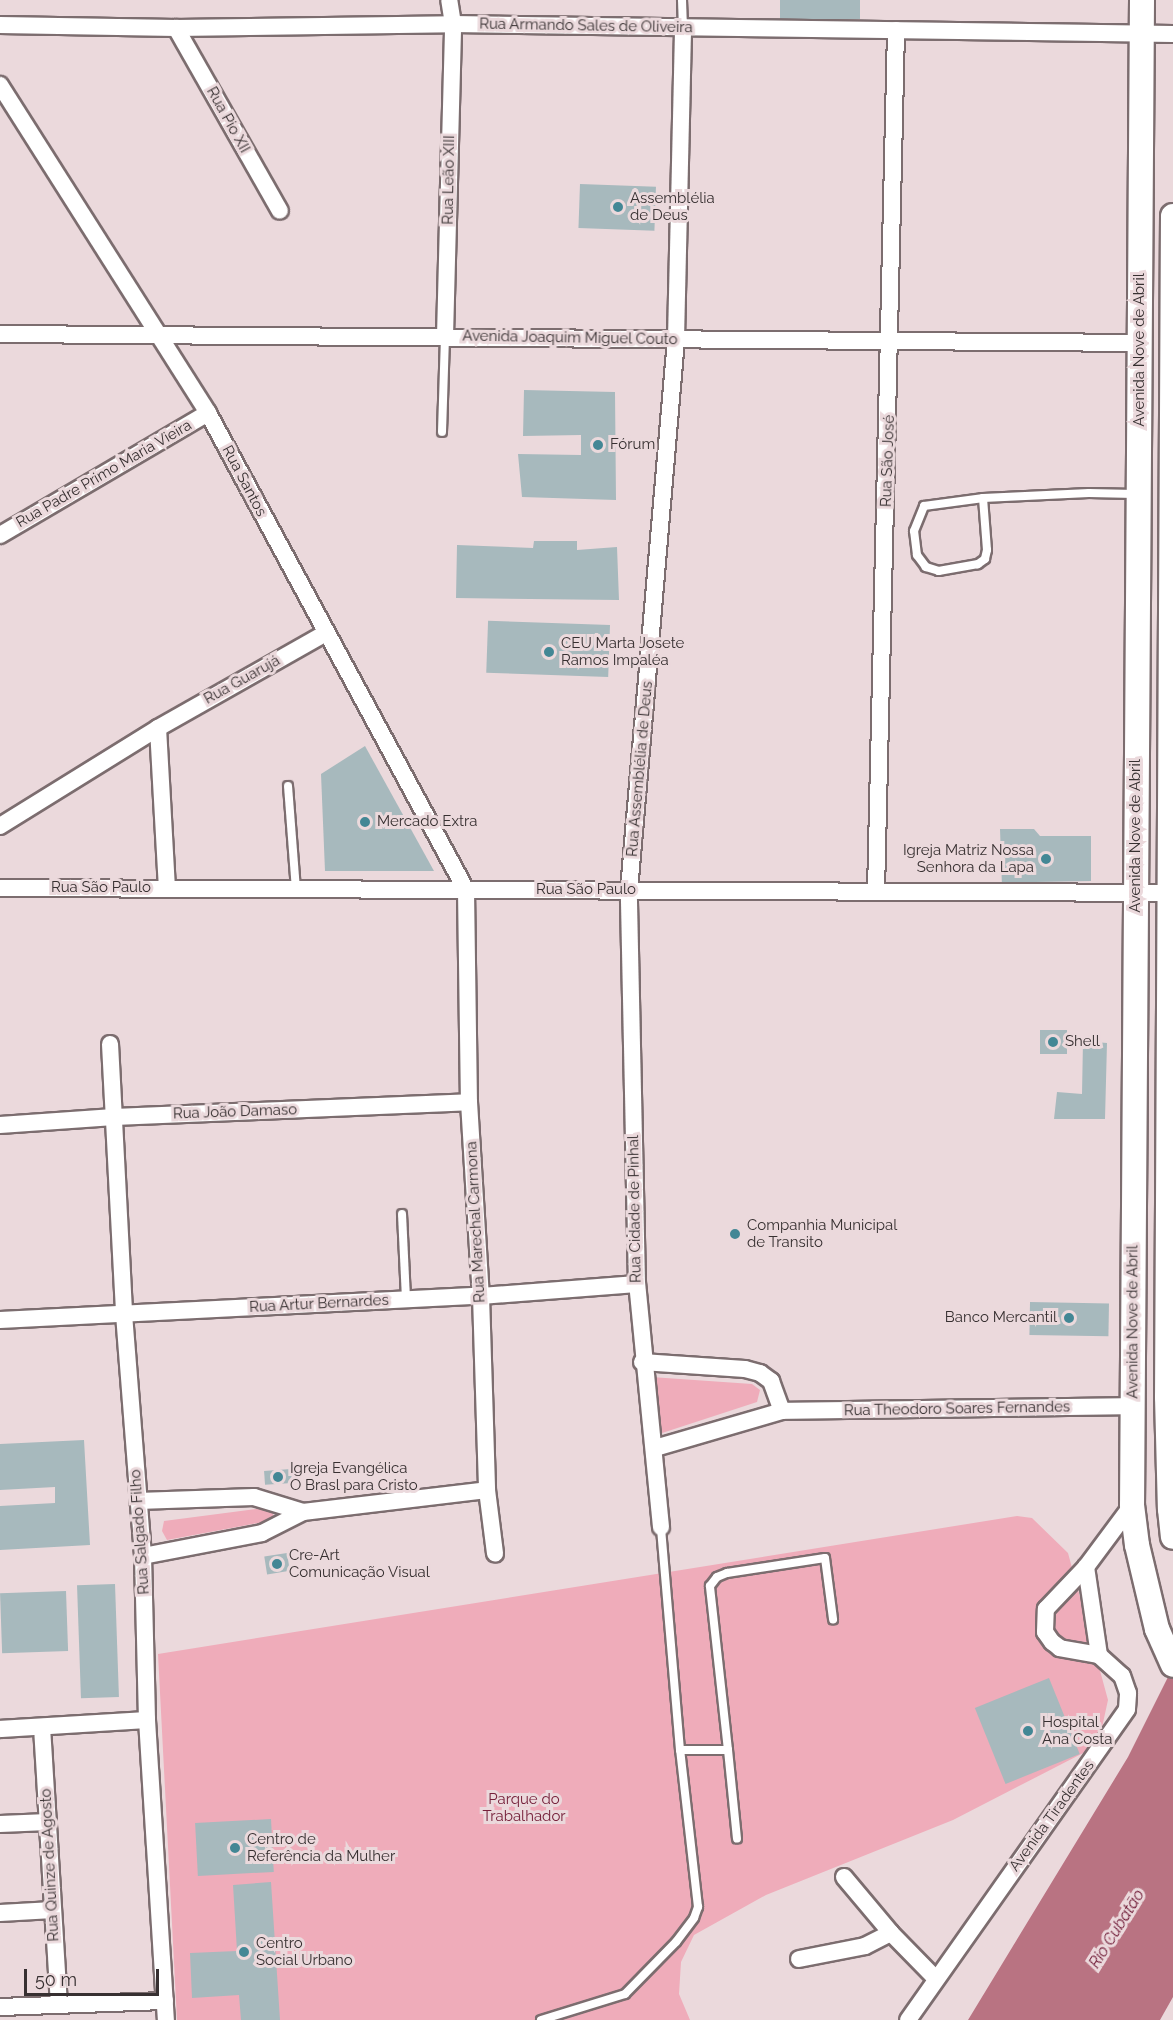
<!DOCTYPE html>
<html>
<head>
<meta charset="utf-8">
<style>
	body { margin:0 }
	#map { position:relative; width:1173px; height:2020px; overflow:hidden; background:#ebd9dc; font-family:Raleway,sans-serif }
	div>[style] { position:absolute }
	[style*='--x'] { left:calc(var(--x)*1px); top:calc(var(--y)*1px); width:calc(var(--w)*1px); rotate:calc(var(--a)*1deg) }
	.green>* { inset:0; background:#efacba }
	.water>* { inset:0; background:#b97382 }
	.building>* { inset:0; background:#a7b9bd; transform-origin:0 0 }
	.roads { filter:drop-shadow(2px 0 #7c6d6f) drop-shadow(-2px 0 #7c6d6f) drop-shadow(0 2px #7c6d6f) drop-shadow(0 -2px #7c6d6f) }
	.service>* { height:8px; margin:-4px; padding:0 4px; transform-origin:4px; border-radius:4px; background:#fff }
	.minor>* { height:16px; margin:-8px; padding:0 8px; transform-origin:8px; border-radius:8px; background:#fff }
	.secondary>* { height:24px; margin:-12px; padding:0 12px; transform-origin:12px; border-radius:12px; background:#fff }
	.dots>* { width:16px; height:16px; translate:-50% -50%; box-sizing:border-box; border:3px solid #ebd9dc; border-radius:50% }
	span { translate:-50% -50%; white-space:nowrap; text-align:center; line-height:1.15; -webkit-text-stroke:6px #ebd9dc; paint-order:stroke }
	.street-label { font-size:15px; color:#373031 }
	.poi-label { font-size:15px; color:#373031 }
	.left { translate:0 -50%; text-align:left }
	.right { translate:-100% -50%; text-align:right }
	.park-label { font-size:15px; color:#76213b }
	.water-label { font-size:16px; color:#6f1a36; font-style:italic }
	.scale { position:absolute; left:24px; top:1969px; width:135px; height:27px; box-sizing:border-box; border:3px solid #373031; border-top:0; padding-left:8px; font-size:18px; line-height:21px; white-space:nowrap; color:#373031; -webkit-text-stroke:4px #ebd9dc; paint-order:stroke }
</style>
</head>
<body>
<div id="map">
	<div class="green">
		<div style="clip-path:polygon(651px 1377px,752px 1384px,760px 1390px,757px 1402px,659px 1434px)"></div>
		<div style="clip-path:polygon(272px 1507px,274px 1520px,167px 1540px,162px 1531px,164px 1521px)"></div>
		<div style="clip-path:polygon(1017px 1516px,1032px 1518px,1068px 1553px,1108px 1700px,1101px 1732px,1089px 1750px,953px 1820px,766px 1895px,694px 1935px,681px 1962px,679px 1994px,690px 2020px,177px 2020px,158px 1654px)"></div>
	</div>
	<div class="water">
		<div style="clip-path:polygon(1173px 1667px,1173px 1997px,1160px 2020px,968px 2020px,1128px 1757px)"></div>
	</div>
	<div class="building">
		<div style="left:780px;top:0;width:80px;height:19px"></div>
		<div style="left:580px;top:184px;width:76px;height:44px;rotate:2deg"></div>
		<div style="clip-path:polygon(524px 390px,615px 392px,616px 500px,522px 497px,518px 454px,581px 455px,581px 435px,523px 436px)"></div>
		<div style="clip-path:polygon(534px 541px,577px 541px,577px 550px,617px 547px,619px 600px,456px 598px,457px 545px,533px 548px)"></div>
		<div style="left:610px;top:625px;width:52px;height:122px;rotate:92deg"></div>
		<div style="clip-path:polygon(365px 746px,434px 871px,325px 871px,321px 774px)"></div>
		<div style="clip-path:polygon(1000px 829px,1034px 829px,1040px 836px,1091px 836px,1091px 881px,1035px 882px,1030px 886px,1002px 887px)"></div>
		<div style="left:1040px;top:1030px;width:27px;height:24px"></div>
		<div style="clip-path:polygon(1083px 1041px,1107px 1043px,1105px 1119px,1054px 1119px,1057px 1092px,1082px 1094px)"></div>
		<div style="left:1030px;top:1302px;width:79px;height:33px;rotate:1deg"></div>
		<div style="clip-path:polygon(84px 1440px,90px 1545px,0 1550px,0 1506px,55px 1503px,55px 1487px,0 1490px,0 1444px)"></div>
		<div style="left:291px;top:1469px;width:14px;height:27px;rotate:86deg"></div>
		<div style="left:287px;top:1553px;width:18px;height:23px;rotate:81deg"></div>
		<div style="left:115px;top:1584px;width:113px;height:38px;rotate:88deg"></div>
		<div style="left:66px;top:1591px;width:60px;height:66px;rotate:88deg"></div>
		<div style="left:1049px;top:1678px;width:82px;height:80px;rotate:68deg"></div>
		<div style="left:271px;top:1819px;width:53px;height:76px;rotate:87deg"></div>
		<div style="clip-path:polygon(271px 1882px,280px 2020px,241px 2020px,239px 1995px,192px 1998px,190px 1953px,237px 1951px,233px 1885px)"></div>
	</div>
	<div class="roads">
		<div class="service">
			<div style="--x:682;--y:0;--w:27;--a:88"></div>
			<div style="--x:442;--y:432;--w:95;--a:-88.2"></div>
			<div style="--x:983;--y:498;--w:52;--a:85.6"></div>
			<div style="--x:987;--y:550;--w:9;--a:103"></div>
			<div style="--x:985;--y:559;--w:9;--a:144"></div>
			<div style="--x:978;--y:564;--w:40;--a:170"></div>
			<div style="--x:939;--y:571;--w:14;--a:-163"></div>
			<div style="--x:926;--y:567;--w:15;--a:-127"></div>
			<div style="--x:917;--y:555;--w:24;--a:-97"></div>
			<div style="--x:914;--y:531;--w:27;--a:-68"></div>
			<div style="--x:924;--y:506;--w:60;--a:-7.7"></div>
			<div style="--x:983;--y:498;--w:106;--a:-2.7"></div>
			<div style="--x:1089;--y:493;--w:46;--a:1.2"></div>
			<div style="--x:288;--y:786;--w:103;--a:85.6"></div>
			<div style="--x:402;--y:1214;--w:86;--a:87.3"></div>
			<div style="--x:680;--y:1750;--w:48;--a:0"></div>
			<div style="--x:728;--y:1750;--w:89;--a:84.2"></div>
			<div style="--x:728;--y:1750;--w:165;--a:-96.3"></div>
			<div style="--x:710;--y:1586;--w:11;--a:-52"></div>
			<div style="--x:717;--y:1577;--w:11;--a:-22"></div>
			<div style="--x:727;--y:1573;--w:99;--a:-8.7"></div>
			<div style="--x:825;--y:1558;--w:62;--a:82.5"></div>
			<div style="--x:541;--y:2020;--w:88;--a:-17.2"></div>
			<div style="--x:625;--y:1994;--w:73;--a:-45.6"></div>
			<div style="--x:676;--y:1942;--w:30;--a:-53"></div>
			<div style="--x:694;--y:1918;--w:12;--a:-70"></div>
			<div style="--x:698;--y:1907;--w:158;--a:-96.5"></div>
			<div style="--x:680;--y:1750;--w:224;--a:-94.9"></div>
		</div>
		<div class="minor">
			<div style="--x:0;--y:25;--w:176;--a:1"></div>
			<div style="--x:176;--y:28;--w:277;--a:-0.8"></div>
			<div style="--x:453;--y:24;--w:720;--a:0.8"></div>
			<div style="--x:176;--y:28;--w:210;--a:60.4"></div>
			<div style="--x:0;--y:85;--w:388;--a:57.6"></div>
			<div style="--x:208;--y:413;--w:542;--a:61.59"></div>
			<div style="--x:466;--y:890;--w:212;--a:89.2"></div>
			<div style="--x:469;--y:1102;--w:194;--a:86.5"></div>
			<div style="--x:481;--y:1296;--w:194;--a:88.2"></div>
			<div style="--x:487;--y:1490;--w:64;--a:82.8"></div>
			<div style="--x:0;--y:334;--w:1139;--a:0.45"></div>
			<div style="--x:445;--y:336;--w:312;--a:-88.5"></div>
			<div style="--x:453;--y:24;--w:24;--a:-99"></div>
			<div style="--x:0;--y:535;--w:241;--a:-30.4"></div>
			<div style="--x:158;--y:728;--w:161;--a:86.8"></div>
			<div style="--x:0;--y:826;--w:186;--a:-31.8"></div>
			<div style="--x:158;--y:728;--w:193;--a:-29.5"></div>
			<div style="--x:0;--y:888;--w:1173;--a:0.24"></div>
			<div style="--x:876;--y:892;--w:862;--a:-88.67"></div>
			<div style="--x:110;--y:1044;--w:270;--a:87"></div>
			<div style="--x:124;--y:1314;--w:243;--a:85.5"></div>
			<div style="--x:143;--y:1556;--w:164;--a:88.6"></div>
			<div style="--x:147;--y:1720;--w:301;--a:86.4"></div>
			<div style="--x:0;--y:1125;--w:114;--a:-4"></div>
			<div style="--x:114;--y:1117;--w:355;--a:-2.4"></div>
			<div style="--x:0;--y:1320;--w:482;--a:-2.9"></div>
			<div style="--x:481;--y:1296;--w:156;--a:-4.4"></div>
			<div style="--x:642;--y:1362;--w:103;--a:3.9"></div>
			<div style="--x:745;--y:1369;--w:16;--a:15"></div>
			<div style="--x:760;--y:1373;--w:14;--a:36"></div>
			<div style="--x:771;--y:1381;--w:32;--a:70"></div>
			<div style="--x:655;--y:1448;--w:132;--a:-16.2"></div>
			<div style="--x:782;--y:1411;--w:351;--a:-0.8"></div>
			<div style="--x:138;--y:1501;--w:116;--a:-2"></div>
			<div style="--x:254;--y:1497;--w:51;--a:17"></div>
			<div style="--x:661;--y:1527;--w:244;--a:-95.6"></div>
			<div style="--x:637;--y:1284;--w:394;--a:-91.2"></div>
			<div style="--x:629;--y:890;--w:553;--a:-85.12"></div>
			<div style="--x:676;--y:339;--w:312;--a:-88.7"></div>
			<div style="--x:143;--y:1556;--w:121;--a:-10.9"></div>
			<div style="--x:262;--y:1533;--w:46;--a:-27.1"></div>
			<div style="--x:303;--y:1512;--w:185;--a:-6.8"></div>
			<div style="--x:1099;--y:1655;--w:40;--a:-170"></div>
			<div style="--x:1060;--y:1648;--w:10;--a:-143"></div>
			<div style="--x:1052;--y:1642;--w:12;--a:-125"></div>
			<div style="--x:1045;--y:1632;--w:23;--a:-88"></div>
			<div style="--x:1046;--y:1609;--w:58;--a:-46.4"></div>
			<div style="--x:1086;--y:1567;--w:77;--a:-53.4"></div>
			<div style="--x:42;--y:1727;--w:277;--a:86.5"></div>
			<div style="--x:0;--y:1729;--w:147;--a:-3.5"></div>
			<div style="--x:0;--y:1824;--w:48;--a:-2.4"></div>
			<div style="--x:844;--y:1877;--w:73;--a:50"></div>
			<div style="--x:891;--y:1933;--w:64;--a:45.6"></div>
			<div style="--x:0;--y:1913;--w:53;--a:-3.2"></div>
			<div style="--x:799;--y:1959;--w:67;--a:-11.1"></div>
			<div style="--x:865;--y:1946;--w:29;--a:-27"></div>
			<div style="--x:0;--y:2007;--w:165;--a:-2.1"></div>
			<div style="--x:908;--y:2020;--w:380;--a:-54.8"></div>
			<div style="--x:1127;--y:1709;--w:16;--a:-86"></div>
			<div style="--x:1128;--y:1693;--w:18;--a:-109"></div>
			<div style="--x:1122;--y:1676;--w:31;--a:-138"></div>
			<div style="--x:1099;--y:1655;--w:89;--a:-98.4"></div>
		</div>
		<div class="secondary">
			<div style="--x:1142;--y:0;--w:1505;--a:90.38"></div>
			<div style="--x:1132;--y:1505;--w:40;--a:82.9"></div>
			<div style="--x:1137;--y:1545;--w:86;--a:76.6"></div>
			<div style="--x:1157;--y:1629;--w:39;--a:66"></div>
			<div style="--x:1173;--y:216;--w:1181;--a:90.29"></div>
			<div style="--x:1167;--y:1397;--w:112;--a:88.5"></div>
			<div style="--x:1170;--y:1509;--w:28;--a:84"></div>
		</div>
	</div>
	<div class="dots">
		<div style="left:618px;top:207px;background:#438795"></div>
		<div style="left:598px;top:445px;background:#438795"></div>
		<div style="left:549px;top:652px;background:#438795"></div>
		<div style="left:365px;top:822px;background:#438795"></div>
		<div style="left:1046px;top:859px;background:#438795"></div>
		<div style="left:1053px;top:1042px;background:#438795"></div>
		<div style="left:735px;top:1234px;background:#438795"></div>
		<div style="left:1069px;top:1318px;background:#438795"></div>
		<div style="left:278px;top:1477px;background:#438795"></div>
		<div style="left:277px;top:1564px;background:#438795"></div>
		<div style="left:1028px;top:1731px;background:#438795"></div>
		<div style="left:235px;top:1848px;background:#438795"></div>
		<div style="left:244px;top:1952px;background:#438795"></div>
	</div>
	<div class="street-label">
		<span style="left:586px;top:26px;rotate:1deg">Rua Armando Sales de Oliveira</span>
		<span style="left:228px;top:120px;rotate:61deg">Rua Pio XII</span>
		<span style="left:449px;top:180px;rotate:-89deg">Rua Leão XIII</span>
		<span style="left:570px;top:338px;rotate:1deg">Avenida Joaquim Miguel Couto</span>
		<span style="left:1140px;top:350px;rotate:-90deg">Avenida Nove de Abril</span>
		<span style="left:888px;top:461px;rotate:-88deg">Rua São José</span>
		<span style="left:104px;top:474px;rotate:-30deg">Rua Padre Primo Maria Vieira</span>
		<span style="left:244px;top:481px;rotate:62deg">Rua Santos</span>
		<span style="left:242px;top:680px;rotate:-29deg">Rua Guarujá</span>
		<span style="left:640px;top:769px;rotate:-85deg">Rua Assemblélia de Deus</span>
		<span style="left:1136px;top:836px;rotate:-90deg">Avenida Nove de Abril</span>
		<span style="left:101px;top:888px">Rua São Paulo</span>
		<span style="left:586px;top:890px">Rua São Paulo</span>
		<span style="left:235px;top:1112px;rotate:-2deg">Rua João Damaso</span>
		<span style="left:635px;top:1209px;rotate:-91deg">Rua Cidade de Pinhal</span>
		<span style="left:476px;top:1222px;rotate:-93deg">Rua Marechal Carmona</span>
		<span style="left:319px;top:1304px;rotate:-3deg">Rua Artur Bernardes</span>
		<span style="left:1133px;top:1322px;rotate:-90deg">Avenida Nove de Abril</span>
		<span style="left:957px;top:1409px;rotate:-1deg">Rua Theodoro Soares Fernandes</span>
		<span style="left:140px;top:1532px;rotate:-94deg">Rua Salgado Filho</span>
		<span style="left:1052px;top:1816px;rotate:-54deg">Avenida Tiradentes</span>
		<span style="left:50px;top:1865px;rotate:-93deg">Rua Quinze de Agosto</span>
	</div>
	<div class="poi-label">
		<span class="left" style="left:630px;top:207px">Assemblélia<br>de Deus</span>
		<span class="left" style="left:610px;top:445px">Fórum</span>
		<span class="left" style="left:561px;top:652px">CEU Marta Josete<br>Ramos Impaléa</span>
		<span class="left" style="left:377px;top:822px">Mercado Extra</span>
		<span class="right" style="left:1034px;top:859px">Igreja Matriz Nossa<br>Senhora da Lapa</span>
		<span class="left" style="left:1065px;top:1042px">Shell</span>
		<span class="left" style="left:747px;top:1234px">Companhia Municipal<br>de Transito</span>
		<span class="right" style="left:1057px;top:1318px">Banco Mercantil</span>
		<span class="left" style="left:290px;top:1477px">Igreja Evangélica<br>O Brasl para Cristo</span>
		<span class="left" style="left:289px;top:1564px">Cre-Art<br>Comunicação Visual</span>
		<span class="left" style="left:1042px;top:1731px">Hospital<br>Ana Costa</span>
		<span class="left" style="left:247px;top:1848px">Centro de<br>Referência da Mulher</span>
		<span class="left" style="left:256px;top:1952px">Centro<br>Social Urbano</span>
	</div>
	<div class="park-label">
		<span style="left:524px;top:1808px">Parque do<br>Trabalhador</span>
	</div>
	<div class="water-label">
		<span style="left:1117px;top:1929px;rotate:-58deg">Rio Cubatão</span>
	</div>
	<div class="scale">50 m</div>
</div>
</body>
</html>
